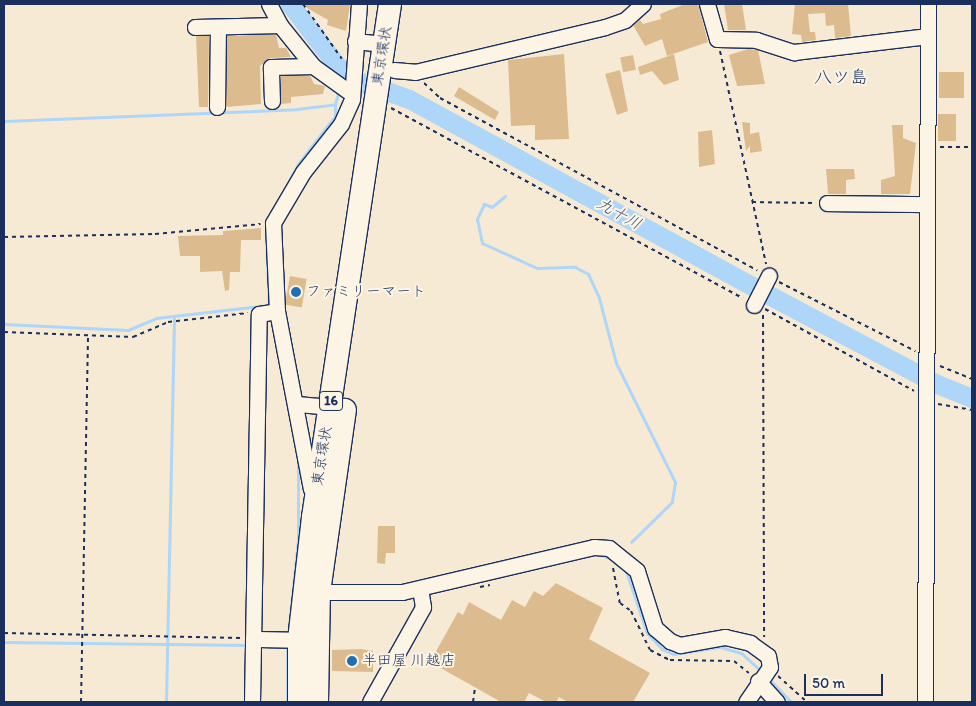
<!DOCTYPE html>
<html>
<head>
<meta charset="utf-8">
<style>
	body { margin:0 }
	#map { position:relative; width:976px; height:706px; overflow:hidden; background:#f6ead4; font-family:Itim,"Klee One",sans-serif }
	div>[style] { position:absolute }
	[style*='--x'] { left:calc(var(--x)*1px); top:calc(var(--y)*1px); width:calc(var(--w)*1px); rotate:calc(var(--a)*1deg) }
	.stream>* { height:3px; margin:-1.5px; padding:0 1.5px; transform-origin:1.5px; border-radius:1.5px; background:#aed6f8 }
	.river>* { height:19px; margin:-9.5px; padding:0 9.5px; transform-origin:9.5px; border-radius:9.5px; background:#aed6f8 }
	.building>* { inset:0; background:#dcbc8f; transform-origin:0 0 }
	.path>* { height:2px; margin-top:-1px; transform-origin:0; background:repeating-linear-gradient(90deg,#1b2f5e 0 4px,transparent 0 8px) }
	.roads { filter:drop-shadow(1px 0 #1b2f5e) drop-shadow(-1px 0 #1b2f5e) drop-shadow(0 1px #1b2f5e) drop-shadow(0 -1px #1b2f5e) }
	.minor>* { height:15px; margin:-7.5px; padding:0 7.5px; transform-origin:7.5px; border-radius:7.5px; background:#fcf5e5 }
	.highway>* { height:22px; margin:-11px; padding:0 11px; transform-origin:11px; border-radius:11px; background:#fcf5e5 }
	.dots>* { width:14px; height:14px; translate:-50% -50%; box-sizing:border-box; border:2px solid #fcf5e5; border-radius:50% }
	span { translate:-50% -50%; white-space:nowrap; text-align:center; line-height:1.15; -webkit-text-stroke:4px #fcf5e5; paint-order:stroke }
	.shield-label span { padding:1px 4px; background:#fcf5e5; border:1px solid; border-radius:4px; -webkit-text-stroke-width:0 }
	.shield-label { font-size:14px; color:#1b2f5e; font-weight:700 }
	.street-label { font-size:15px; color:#1b2f5e }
	.poi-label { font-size:15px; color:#1b2f5e }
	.left { translate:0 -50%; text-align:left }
	.water-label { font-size:16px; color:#38507d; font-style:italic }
	.quarter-label { font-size:18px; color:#1b2f5e }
	.frame { position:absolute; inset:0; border:5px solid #1b2f5e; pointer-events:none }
	.scale { position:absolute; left:804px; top:674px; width:79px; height:22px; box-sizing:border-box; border:2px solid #1b2f5e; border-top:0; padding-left:6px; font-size:15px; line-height:18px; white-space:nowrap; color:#1b2f5e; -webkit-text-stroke:4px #fcf5e5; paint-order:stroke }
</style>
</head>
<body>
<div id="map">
	<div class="stream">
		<div style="--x:4;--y:121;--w:293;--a:-2.3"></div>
		<div style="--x:297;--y:109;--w:38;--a:-7"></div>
		<div style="--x:335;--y:104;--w:15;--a:-74"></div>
		<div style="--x:505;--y:196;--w:17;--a:140"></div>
		<div style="--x:492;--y:207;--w:9;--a:-159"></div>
		<div style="--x:484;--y:204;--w:17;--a:115"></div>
		<div style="--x:477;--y:219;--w:25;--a:78"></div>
		<div style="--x:482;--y:243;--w:60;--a:24.4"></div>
		<div style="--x:537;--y:268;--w:38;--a:-2"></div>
		<div style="--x:575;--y:267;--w:15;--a:28"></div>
		<div style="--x:588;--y:274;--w:26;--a:65"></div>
		<div style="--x:599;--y:298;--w:67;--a:75.3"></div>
		<div style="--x:616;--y:363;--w:133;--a:63.6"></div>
		<div style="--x:675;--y:482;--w:20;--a:99"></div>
		<div style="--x:672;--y:502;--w:57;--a:135.7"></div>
		<div style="--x:268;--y:220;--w:64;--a:-61.8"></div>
		<div style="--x:298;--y:164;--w:61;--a:-52.4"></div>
		<div style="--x:335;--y:116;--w:12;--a:-90"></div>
		<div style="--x:266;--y:236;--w:71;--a:87.6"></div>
		<div style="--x:4;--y:324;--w:124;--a:2.8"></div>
		<div style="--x:128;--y:330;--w:30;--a:-23"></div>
		<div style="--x:156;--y:318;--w:114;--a:-6.6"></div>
		<div style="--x:599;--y:554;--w:14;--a:21"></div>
		<div style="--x:626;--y:571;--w:65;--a:71.3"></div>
		<div style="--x:647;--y:633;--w:22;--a:47"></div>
		<div style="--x:662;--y:649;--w:13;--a:23"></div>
		<div style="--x:674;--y:654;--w:47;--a:-8.7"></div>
		<div style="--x:720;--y:647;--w:22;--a:16"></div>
		<div style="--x:741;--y:653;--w:28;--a:42"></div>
		<div style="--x:288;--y:636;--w:97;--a:-84.1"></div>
		<div style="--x:298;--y:540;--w:84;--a:-90"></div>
		<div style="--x:4;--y:642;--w:244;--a:0.7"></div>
		<div style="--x:768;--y:678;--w:33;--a:46"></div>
		<div style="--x:166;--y:702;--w:384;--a:-88.8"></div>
		<div style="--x:287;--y:702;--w:57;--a:-90"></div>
	</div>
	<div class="river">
		<div style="--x:290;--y:4;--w:91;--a:52.6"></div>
		<div style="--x:345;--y:76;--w:68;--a:19.8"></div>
		<div style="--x:409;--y:99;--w:408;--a:28.6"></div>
		<div style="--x:767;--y:294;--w:192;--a:27.9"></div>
		<div style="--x:937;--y:384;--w:38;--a:22"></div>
	</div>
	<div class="building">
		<div style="clip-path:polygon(300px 4px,350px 4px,346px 31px,327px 25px,328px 20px)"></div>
		<div style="clip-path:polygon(685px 4px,698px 4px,708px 42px,667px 56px,662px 39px,645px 46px,633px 25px,640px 20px,643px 24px,661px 19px,660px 14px)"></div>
		<div style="clip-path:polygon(724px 4px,742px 4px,746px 30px,728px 30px)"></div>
		<div style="clip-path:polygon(795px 4px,848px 4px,851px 36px,835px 38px,834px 25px,826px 26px,825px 13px,808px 14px,810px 32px,815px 32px,816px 40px,802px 42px,801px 35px,792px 34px)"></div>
		<div style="clip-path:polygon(276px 34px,279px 48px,286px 48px,291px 57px,270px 58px,260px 66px,261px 104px,226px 107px,227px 36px)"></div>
		<div style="clip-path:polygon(196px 36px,209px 36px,208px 107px,199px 107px)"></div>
		<div style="clip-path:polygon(748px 49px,758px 50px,765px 84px,737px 86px,729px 55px)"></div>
		<div style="clip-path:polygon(564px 54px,569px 139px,535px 140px,535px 125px,511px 126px,508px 60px)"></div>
		<div style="clip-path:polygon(674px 54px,679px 80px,664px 85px,652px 71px,640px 75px,638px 67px)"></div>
		<div style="left:633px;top:55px;width:15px;height:13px;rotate:79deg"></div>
		<div style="clip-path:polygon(620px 70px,628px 111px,617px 115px,605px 74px)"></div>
		<div style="left:939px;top:72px;width:25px;height:26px"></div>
		<div style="clip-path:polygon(310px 75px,314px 84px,325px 86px,323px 94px,291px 97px,291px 103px,281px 104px,281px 76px)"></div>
		<div style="clip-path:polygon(459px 87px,499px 112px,495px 120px,454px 96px)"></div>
		<div style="left:938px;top:114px;width:18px;height:27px"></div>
		<div style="clip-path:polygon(742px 122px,750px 123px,750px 134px,759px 132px,762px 151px,750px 153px,750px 146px,746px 151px)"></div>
		<div style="clip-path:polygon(892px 125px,903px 125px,903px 138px,916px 143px,910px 194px,881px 194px,881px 180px,895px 176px)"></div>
		<div style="clip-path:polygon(712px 130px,715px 164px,699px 167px,698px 132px)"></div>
		<div style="clip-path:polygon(826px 169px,854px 169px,855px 179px,846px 180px,846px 194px,828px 194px)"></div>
		<div style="clip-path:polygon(261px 228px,261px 240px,241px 240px,240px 272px,230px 272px,229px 290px,225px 291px,222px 271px,200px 272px,200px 256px,180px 256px,178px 236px,223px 235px,223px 231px)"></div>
		<div style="left:290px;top:276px;width:17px;height:29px;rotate:10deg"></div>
		<div style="clip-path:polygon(378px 526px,395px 526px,395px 553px,386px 553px,385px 564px,377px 563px)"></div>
		<div style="clip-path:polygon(556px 583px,603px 608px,589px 639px,650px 673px,633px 702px,568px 702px,559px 697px,556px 702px,546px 702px,529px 693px,524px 702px,501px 702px,430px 662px,458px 612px,463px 615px,469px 602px,501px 620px,512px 600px,525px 607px,534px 591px,543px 596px)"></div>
		<div style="clip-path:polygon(361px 649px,373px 651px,373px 672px,332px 671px,332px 650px)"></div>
	</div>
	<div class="path">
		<div style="--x:303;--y:4;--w:67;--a:54.7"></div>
		<div style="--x:720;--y:51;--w:218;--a:77.8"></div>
		<div style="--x:424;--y:83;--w:22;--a:43"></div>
		<div style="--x:440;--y:98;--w:361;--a:28.5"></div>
		<div style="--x:391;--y:108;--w:400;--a:28.4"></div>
		<div style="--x:940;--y:147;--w:32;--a:0"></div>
		<div style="--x:752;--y:202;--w:63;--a:0.9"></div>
		<div style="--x:4;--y:237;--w:151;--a:-1.1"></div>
		<div style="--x:155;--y:234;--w:106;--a:-5.4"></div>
		<div style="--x:779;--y:282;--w:153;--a:26.9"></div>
		<div style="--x:765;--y:309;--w:170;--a:28.8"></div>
		<div style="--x:763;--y:315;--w:322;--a:89.8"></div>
		<div style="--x:4;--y:332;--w:129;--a:2.2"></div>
		<div style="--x:133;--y:337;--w:38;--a:-23"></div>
		<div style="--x:168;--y:322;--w:80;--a:-6.5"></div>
		<div style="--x:940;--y:366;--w:35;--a:22"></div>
		<div style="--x:938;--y:404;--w:35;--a:10"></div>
		<div style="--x:613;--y:568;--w:36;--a:79"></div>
		<div style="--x:620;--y:603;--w:14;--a:36"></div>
		<div style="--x:631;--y:611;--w:43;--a:64"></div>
		<div style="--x:650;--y:650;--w:22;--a:27"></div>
		<div style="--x:670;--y:660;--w:64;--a:0.9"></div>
		<div style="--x:734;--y:661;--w:19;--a:39"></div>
		<div style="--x:480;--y:587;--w:10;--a:-11"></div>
		<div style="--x:4;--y:633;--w:237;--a:1.2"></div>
		<div style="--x:778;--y:676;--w:39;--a:42"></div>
		<div style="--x:81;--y:702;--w:368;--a:-88.9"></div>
		<div style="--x:473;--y:702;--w:15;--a:-82"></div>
	</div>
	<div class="roads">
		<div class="minor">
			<div style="--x:269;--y:4;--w:24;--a:62"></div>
			<div style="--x:280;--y:25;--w:53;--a:51.2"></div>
			<div style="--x:313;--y:66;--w:48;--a:35.7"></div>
			<div style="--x:707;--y:4;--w:36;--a:74"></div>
			<div style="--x:717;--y:39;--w:39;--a:1"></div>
			<div style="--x:756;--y:40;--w:40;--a:18"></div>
			<div style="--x:794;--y:52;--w:135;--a:-6.8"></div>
			<div style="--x:195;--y:27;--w:85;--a:-1.3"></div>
			<div style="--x:355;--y:41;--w:29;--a:6"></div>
			<div style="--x:394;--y:70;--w:21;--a:5"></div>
			<div style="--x:415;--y:72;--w:195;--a:-13.3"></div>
			<div style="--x:605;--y:27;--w:21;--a:-19"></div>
			<div style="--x:625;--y:20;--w:24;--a:-42"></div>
			<div style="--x:272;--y:101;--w:34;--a:-92"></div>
			<div style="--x:271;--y:67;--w:42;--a:-1.4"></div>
			<div style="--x:217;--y:107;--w:80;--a:-89.3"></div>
			<div style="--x:827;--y:203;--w:100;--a:0.6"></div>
			<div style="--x:754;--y:305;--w:33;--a:-63"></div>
			<div style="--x:277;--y:311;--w:181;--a:79.2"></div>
			<div style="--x:297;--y:404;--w:33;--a:5"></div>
			<div style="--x:319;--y:592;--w:83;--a:0"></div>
			<div style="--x:402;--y:592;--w:197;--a:-13.2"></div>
			<div style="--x:594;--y:547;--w:15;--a:4"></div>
			<div style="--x:609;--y:548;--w:36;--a:39"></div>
			<div style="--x:637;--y:571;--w:60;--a:72.5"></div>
			<div style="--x:655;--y:628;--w:20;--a:41"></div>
			<div style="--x:670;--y:641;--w:11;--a:22"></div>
			<div style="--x:680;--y:645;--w:46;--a:-10.1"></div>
			<div style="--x:725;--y:637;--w:26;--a:13"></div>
			<div style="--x:750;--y:643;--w:22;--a:36"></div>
			<div style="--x:768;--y:656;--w:11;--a:80"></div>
			<div style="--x:770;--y:667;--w:42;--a:124.4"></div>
			<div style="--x:253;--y:639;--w:46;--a:1.2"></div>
			<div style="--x:758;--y:681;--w:28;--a:48"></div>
			<div style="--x:252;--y:702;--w:388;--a:-89"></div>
			<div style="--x:259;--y:314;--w:18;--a:-9"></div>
			<div style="--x:277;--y:311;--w:88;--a:-92.6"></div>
			<div style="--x:273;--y:223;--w:59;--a:-59.5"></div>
			<div style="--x:303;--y:172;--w:61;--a:-51.6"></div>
			<div style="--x:341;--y:124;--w:27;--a:-66"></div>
			<div style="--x:352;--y:99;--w:95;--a:-85.8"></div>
			<div style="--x:370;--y:702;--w:109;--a:-60.8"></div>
			<div style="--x:423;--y:607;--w:18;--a:-99"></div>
			<div style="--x:925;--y:702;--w:698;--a:-89.75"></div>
		</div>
		<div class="highway">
			<div style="--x:299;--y:702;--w:62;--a:-90"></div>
			<div style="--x:299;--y:640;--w:124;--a:-83.5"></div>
			<div style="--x:313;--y:517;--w:519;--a:-81.46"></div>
			<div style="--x:317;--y:702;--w:110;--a:-89"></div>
			<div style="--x:319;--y:592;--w:184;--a:-81.9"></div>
		</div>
	</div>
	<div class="dots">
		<div style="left:296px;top:292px;background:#1f6fb2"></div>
		<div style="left:352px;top:661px;background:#1f6fb2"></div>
	</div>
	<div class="shield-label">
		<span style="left:331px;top:401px">16</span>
	</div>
	<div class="street-label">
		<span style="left:382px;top:56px;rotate:-81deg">東京環状</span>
		<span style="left:322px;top:456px;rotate:-81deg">東京環状</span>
	</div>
	<div class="poi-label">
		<span class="left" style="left:306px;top:292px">ファミリーマート</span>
		<span class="left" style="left:362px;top:661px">半田屋 川越店</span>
	</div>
	<div class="water-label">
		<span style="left:619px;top:214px;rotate:29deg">九十川</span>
	</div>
	<div class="quarter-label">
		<span style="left:841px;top:77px">八ツ島</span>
	</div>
	<div class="frame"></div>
	<div class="scale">50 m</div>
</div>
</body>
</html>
